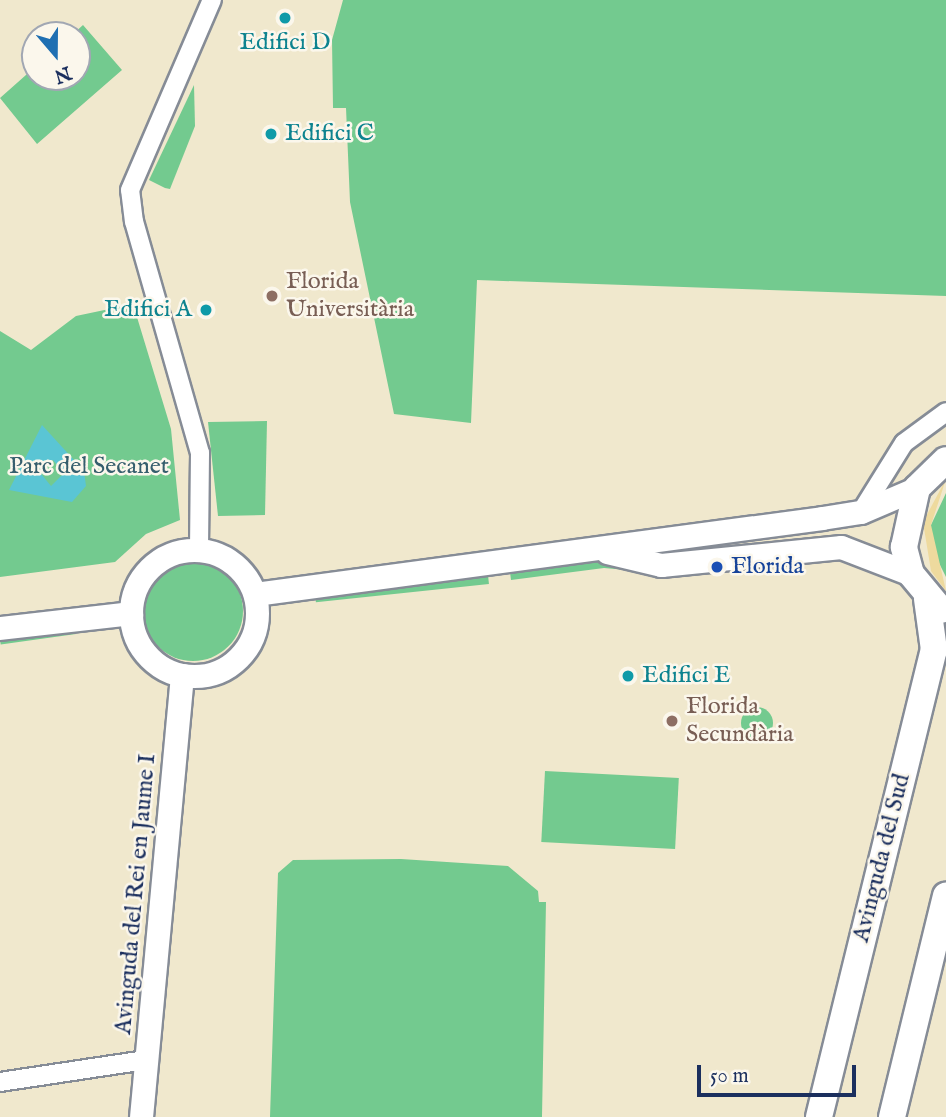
<!DOCTYPE html>
<html>
<head>
<meta charset="utf-8">
<style>
	body { margin:0 }
	#map { position:relative; width:946px; height:1117px; overflow:hidden; background:#f0e8cd; font-family:"IM FELL English",serif }
	div>[style] { position:absolute }
	[style*='--x'] { left:calc(var(--x)*1px); top:calc(var(--y)*1px); width:calc(var(--w)*1px); rotate:calc(var(--a)*1deg) }
	.green>* { inset:0; background:#73ca8f; transform-origin:0 0 }
	.round { border-radius:50% }
	.sand>* { inset:0; background:#eeda9e }
	.water>* { inset:0; background:#5ac5d4 }
	.roads { filter:drop-shadow(2px 0 #868c96) drop-shadow(-2px 0 #868c96) drop-shadow(0 2px #868c96) drop-shadow(0 -2px #868c96) }
	.minor>* { height:18px; margin:-9px; padding:0 9px; transform-origin:9px; border-radius:9px; background:#fff }
	.tertiary>* { height:23px; margin:-11.5px; padding:0 11.5px; transform-origin:11.5px; border-radius:11.5px; background:#fff }
	.tertiary>.ring { margin:-11.5px; padding:0; box-sizing:content-box; background:none; border:23px solid #fff; border-radius:50% }
	.secondary>* { height:26px; margin:-13px; padding:0 13px; transform-origin:13px; border-radius:13px; background:#fff }
	.dots>* { width:19px; height:19px; translate:-50% -50%; box-sizing:border-box; border:4px solid #fbf7ec; border-radius:50% }
	span { translate:-50% -50%; white-space:nowrap; text-align:center; line-height:1.15; -webkit-text-stroke:5px #fbf7ec; paint-order:stroke }
	.culture-label { font-size:24px; color:#0d838f }
	.left { translate:0 -50%; text-align:left }
	.right { translate:-100% -50%; text-align:right }
	.education-label { font-size:24px; color:#785e54 }
	.park-label { font-size:24px; color:#355e6d }
	.transit-label { font-size:24px; color:#164399 }
	.street-label { font-size:24px; color:#1b2f5e }
	.north { position:absolute; left:21px; top:21px; width:70px; height:70px; box-sizing:border-box; background:#fbf7ec; border:2px solid #a1a7b3; border-radius:50%; rotate:160deg; font-size:19px; font-weight:700; line-height:28px; text-align:center; color:#1b2f5e }
	.north::after { content:''; display:block; margin:auto; width:24px; height:32px; background:#1f6fb2; clip-path:polygon(50% 0,100% 100%,50% 72%,0 100%) }
	.scale { position:absolute; left:697px; top:1065px; width:159px; height:32px; box-sizing:border-box; border:4px solid #1b2f5e; border-top:0; padding-left:9px; font-size:21px; line-height:24px; white-space:nowrap; color:#1b2f5e; -webkit-text-stroke:5px #fbf7ec; paint-order:stroke }
</style>
</head>
<body>
<div id="map">
	<div class="green">
		<div style="clip-path:polygon(343px 0,946px 0,946px 296px,477px 280px,471px 423px,394px 414px,350px 202px,346px 108px,333px 108px,332px 40px)"></div>
		<div style="clip-path:polygon(83px 25px,122px 70px,37px 144px,0 98px,35px 67px,35px 77px,77px 77px,77px 35px,72px 35px)"></div>
		<div style="clip-path:polygon(194px 85px,195px 126px,170px 189px,165px 188px,149px 180px)"></div>
		<div style="clip-path:polygon(133px 304px,171px 429px,180px 520px,146px 534px,115px 562px,0 577px,0 331px,31px 350px,76px 316px)"></div>
		<div style="clip-path:polygon(267px 421px,265px 515px,218px 516px,208px 422px)"></div>
		<div style="clip-path:polygon(946px 493px,946px 577px,931px 547px,931px 525px)"></div>
		<div style="clip-path:polygon(607px 560px,638px 571px,604px 568px,511px 580px,510px 572px)"></div>
		<div class="round" style="left:143px;top:561px;width:100px;height:100px"></div>
		<div style="left:488px;top:575px;width:9px;height:174px;rotate:84deg"></div>
		<div style="left:75px;top:627px;width:7px;height:76px;rotate:82deg"></div>
		<div class="round" style="left:741px;top:707px;width:32px;height:32px"></div>
		<div style="left:545px;top:771px;width:134px;height:71px;rotate:3deg"></div>
		<div style="clip-path:polygon(401px 859px,508px 866px,538px 891px,539px 902px,546px 902px,542px 1117px,270px 1117px,278px 873px,293px 860px)"></div>
	</div>
	<div class="sand">
		<div style="clip-path:polygon(946px 479px,931px 525px,946px 591px,931px 571px,923px 522px)"></div>
	</div>
	<div class="water">
		<div style="clip-path:polygon(evenodd,42px 425px,84px 471px,86px 486px,72px 502px,9px 490px,42px 425px,53px 460px,64px 473px,51px 486px,38px 470px,53px 460px)"></div>
	</div>
	<div class="roads">
		<div class="minor">
			<div style="--x:861;--y:512;--w:81;--a:-58.1"></div>
			<div style="--x:904;--y:443;--w:52;--a:-36.4"></div>
			<div style="--x:199;--y:549;--w:96;--a:-89.4"></div>
			<div style="--x:200;--y:453;--w:240;--a:-105.9"></div>
			<div style="--x:134;--y:222;--w:32;--a:-97"></div>
			<div style="--x:130;--y:190;--w:207;--a:-66.7"></div>
			<div style="--x:0;--y:1082;--w:148;--a:-8.6"></div>
		</div>
		<div class="tertiary">
			<div class="ring" style="left:131px;top:550px;width:103px;height:103px"></div>
			<div style="--x:607;--y:552;--w:56;--a:13.5"></div>
			<div style="--x:661;--y:565;--w:181;--a:-5.7"></div>
			<div style="--x:841;--y:547;--w:75;--a:21.1"></div>
			<div style="--x:255;--y:594;--w:572;--a:-7.63"></div>
			<div style="--x:822;--y:518;--w:39;--a:-9"></div>
			<div style="--x:861;--y:512;--w:61;--a:-23.2"></div>
			<div style="--x:0;--y:628;--w:132;--a:-6.5"></div>
			<div style="--x:141;--y:1117;--w:444;--a:-84.7"></div>
		</div>
		<div class="secondary">
			<div style="--x:941;--y:610;--w:47;--a:-129.8"></div>
			<div style="--x:911;--y:574;--w:28;--a:-105"></div>
			<div style="--x:904;--y:547;--w:60;--a:-77.6"></div>
			<div style="--x:917;--y:488;--w:40;--a:-44"></div>
			<div style="--x:819;--y:1117;--w:481;--a:-76.2"></div>
			<div style="--x:934;--y:650;--w:51;--a:-97.8"></div>
			<div style="--x:892;--y:1117;--w:228;--a:-76.3"></div>
		</div>
	</div>
	<div class="dots">
		<div style="left:285px;top:18px;background:#0f9aa8"></div>
		<div style="left:271px;top:134px;background:#0f9aa8"></div>
		<div style="left:272px;top:296px;background:#8d6e63"></div>
		<div style="left:206px;top:310px;background:#0f9aa8"></div>
		<div style="left:717px;top:567px;background:#1a4fb4"></div>
		<div style="left:628px;top:676px;background:#0f9aa8"></div>
		<div style="left:672px;top:721px;background:#8d6e63"></div>
	</div>
	<div class="culture-label">
		<span style="left:285px;top:43px">Edifici D</span>
		<span class="left" style="left:285px;top:134px">Edifici C</span>
		<span class="right" style="left:192px;top:310px">Edifici A</span>
		<span class="left" style="left:642px;top:676px">Edifici E</span>
	</div>
	<div class="education-label">
		<span class="left" style="left:286px;top:296px">Florida<br>Universitària</span>
		<span class="left" style="left:686px;top:721px">Florida<br>Secundària</span>
	</div>
	<div class="park-label">
		<span style="left:89px;top:467px">Parc del Secanet</span>
	</div>
	<div class="transit-label">
		<span class="left" style="left:731px;top:567px">Florida</span>
	</div>
	<div class="street-label">
		<span style="left:882px;top:858px;rotate:-76deg">Avinguda del Sud</span>
		<span style="left:136px;top:894px;rotate:-85deg">Avinguda del Rei en Jaume I</span>
	</div>
	<div class="north">N</div>
	<div class="scale">50 m</div>
</div>
</body>
</html>
